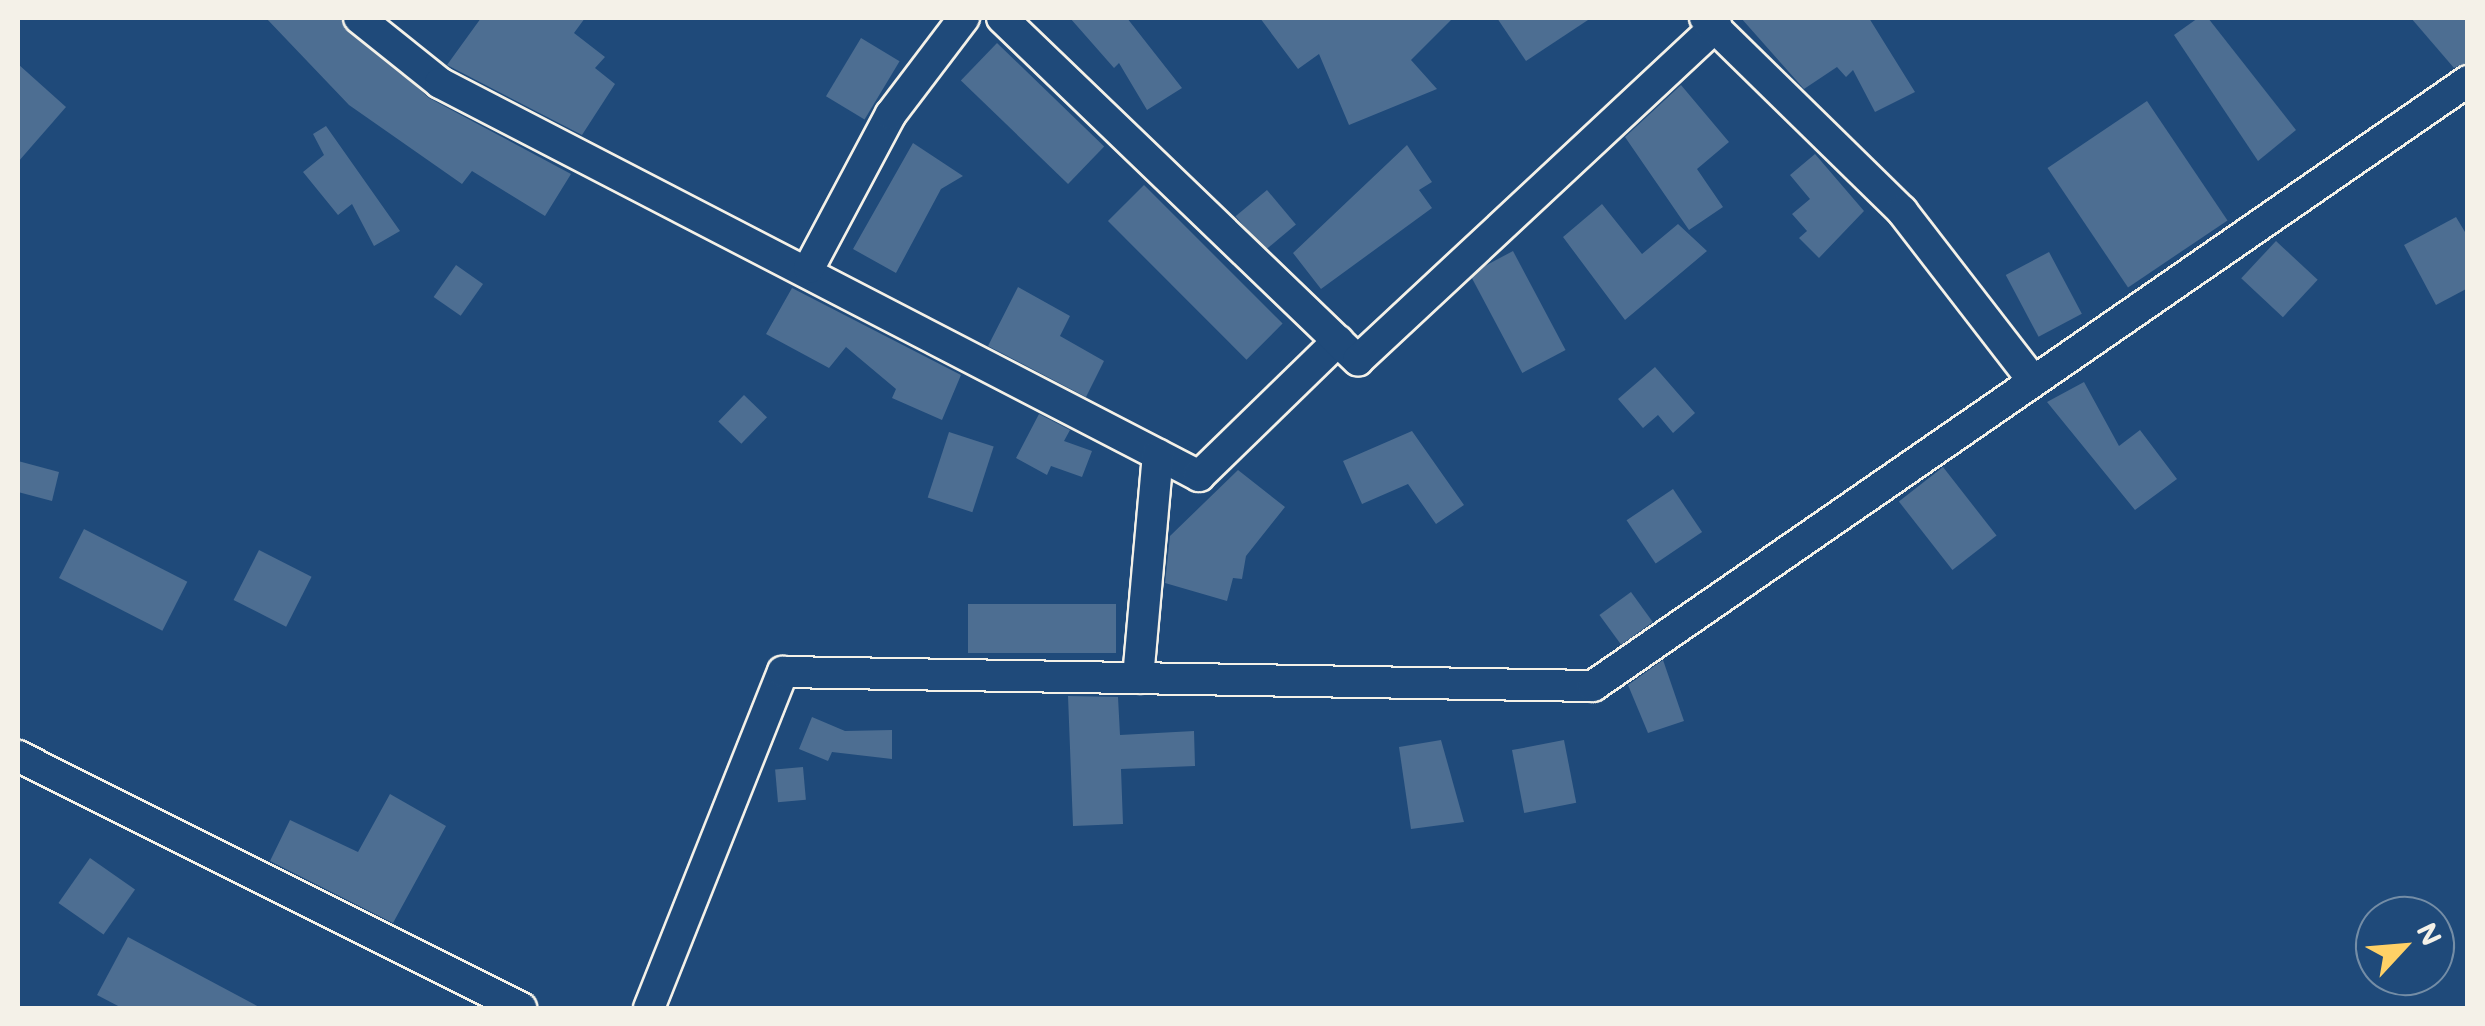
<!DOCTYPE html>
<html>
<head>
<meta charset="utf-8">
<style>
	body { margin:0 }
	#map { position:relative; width:2485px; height:1026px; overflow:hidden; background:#1f4a7a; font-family:Mali,sans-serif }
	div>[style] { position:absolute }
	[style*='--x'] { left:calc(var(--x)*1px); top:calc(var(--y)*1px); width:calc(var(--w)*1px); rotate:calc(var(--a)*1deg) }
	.building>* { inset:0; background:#4d6e92; transform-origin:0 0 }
	.roads { filter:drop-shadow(2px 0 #f4f1e8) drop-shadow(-2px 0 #f4f1e8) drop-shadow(0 2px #f4f1e8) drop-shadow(0 -2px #f4f1e8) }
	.street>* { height:30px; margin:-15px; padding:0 15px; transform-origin:15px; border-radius:15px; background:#1f4a7a }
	span { translate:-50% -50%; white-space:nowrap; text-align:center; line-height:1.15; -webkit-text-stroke:9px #1f4a7a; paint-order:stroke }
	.frame { position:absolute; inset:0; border:20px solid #f4f1e8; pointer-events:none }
	.north { position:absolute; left:2355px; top:896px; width:100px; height:100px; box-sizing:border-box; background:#1f4a7a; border:2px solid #748da6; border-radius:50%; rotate:64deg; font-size:28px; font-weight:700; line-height:40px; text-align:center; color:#f4f1e8 }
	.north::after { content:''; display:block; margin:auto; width:35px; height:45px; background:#ffd166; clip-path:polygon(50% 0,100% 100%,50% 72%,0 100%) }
</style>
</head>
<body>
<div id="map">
	<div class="building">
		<div style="clip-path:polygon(266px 18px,341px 18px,429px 98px,571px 174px,545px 216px,472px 171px,462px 184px,349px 105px)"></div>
		<div style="clip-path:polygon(481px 18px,585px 18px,574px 33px,605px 57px,595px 68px,615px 84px,582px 135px,447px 65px)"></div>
		<div style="clip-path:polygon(1070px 18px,1127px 18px,1182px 88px,1147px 110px,1119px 63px,1114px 68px)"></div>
		<div style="clip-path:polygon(1260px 18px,1453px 18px,1411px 60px,1437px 89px,1349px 125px,1319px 54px,1298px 69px)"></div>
		<div style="clip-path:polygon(1497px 18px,1591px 18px,1526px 61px)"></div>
		<div style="clip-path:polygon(1741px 18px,1869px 18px,1915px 92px,1875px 112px,1853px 70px,1846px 77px,1837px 67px,1804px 89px)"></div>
		<div style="clip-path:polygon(2198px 18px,2208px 18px,2296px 130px,2258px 161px,2174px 35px)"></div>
		<div style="clip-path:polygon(2411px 18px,2468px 18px,2468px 62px,2454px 68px)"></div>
		<div style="left:861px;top:38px;width:45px;height:68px;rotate:31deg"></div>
		<div style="left:997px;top:43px;width:149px;height:52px;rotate:44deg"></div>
		<div style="clip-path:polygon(18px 64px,66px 107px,18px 162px)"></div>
		<div style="clip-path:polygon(1681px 85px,1729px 142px,1697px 169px,1723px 207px,1689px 230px,1625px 137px)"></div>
		<div style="left:2147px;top:101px;width:144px;height:120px;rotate:56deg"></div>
		<div style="clip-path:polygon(326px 126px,400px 231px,374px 246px,352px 204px,338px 215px,303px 172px,324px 155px,313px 134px)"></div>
		<div style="clip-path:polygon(913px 143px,963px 176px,941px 189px,896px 273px,853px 249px)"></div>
		<div style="clip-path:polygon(1407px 145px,1432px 182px,1419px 190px,1432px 208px,1321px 289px,1293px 253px)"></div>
		<div style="clip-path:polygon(1815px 154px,1864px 211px,1819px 258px,1799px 238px,1807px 231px,1792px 214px,1810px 199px,1790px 175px)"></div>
		<div style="left:1144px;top:185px;width:196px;height:51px;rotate:45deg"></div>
		<div style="left:1267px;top:190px;width:45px;height:41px;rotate:50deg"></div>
		<div style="clip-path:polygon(1602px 204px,1642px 254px,1678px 224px,1707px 251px,1625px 320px,1563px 237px)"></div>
		<div style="clip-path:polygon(2456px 217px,2468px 237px,2468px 288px,2436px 305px,2404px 245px)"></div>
		<div style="left:2276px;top:241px;width:57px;height:51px;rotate:43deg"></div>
		<div style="left:1513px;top:251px;width:112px;height:49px;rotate:62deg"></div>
		<div style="left:2049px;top:252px;width:70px;height:49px;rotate:62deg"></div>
		<div style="left:456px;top:265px;width:33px;height:39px;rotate:35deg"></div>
		<div style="clip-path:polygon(1018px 287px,1070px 316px,1060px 336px,1104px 361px,1086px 397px,988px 346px)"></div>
		<div style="clip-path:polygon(792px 288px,961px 375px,942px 420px,892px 398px,896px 389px,846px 347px,829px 368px,766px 334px)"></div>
		<div style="clip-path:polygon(1655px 367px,1695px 413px,1673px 433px,1658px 415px,1643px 428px,1618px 399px)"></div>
		<div style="clip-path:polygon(2084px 382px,2119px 446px,2140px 430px,2177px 479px,2135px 510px,2047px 402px)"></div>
		<div style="left:744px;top:395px;width:32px;height:37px;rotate:44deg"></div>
		<div style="clip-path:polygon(1039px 414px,1070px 430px,1064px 441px,1092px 451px,1082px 477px,1051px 466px,1047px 475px,1016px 458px)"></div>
		<div style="clip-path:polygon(1412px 431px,1464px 505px,1436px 524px,1408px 484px,1362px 504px,1343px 461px)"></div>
		<div style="left:949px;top:432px;width:47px;height:69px;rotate:18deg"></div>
		<div style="clip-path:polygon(18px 461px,59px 472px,52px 501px,18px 492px)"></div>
		<div style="left:1943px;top:467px;width:87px;height:56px;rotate:52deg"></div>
		<div style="clip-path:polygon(1238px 470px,1285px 507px,1246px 556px,1242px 579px,1233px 578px,1227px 601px,1165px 583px,1170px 536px)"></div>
		<div style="left:1673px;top:489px;width:52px;height:56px;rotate:56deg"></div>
		<div style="left:84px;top:529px;width:116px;height:55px;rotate:27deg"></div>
		<div style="left:259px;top:550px;width:59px;height:56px;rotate:27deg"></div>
		<div style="left:1631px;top:592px;width:37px;height:39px;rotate:54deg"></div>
		<div style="left:968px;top:604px;width:148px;height:49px"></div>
		<div style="clip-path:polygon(1663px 660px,1684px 721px,1648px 733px,1628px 685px)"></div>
		<div style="clip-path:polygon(1068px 696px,1118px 697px,1120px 735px,1194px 731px,1195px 766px,1121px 769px,1123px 824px,1073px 826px)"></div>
		<div style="clip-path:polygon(812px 717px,845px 731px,892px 730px,892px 759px,832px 752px,828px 761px,799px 749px)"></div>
		<div style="clip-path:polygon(1441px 740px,1464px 822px,1411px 829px,1399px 747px)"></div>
		<div style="left:1564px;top:740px;width:64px;height:53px;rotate:79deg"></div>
		<div style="left:803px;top:767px;width:33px;height:28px;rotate:85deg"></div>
		<div style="clip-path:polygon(390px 794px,446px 826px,393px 923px,270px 861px,290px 820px,358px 852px)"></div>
		<div style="left:90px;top:858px;width:55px;height:55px;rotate:35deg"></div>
		<div style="clip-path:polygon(128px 937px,261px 1008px,122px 1008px,97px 995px)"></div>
	</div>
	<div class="roads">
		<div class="street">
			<div style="--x:359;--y:18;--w:104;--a:38.7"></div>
			<div style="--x:440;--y:83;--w:855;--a:27.37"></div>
			<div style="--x:1199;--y:476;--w:194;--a:-44.2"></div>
			<div style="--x:1002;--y:18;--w:494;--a:43.9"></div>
			<div style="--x:1358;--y:360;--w:490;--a:-43"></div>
			<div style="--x:1705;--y:18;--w:276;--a:44.4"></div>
			<div style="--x:1902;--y:211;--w:211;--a:52.3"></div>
			<div style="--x:809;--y:268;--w:174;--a:-62"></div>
			<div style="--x:891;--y:114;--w:121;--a:-52.8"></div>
			<div style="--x:1138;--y:678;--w:224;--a:-84.9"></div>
			<div style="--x:18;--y:756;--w:563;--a:26.61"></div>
			<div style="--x:649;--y:1008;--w:362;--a:-68.3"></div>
			<div style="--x:783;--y:672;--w:810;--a:0.99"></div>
			<div style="--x:1593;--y:686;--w:1064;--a:-34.66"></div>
		</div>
	</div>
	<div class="frame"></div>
	<div class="north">N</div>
</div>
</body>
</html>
